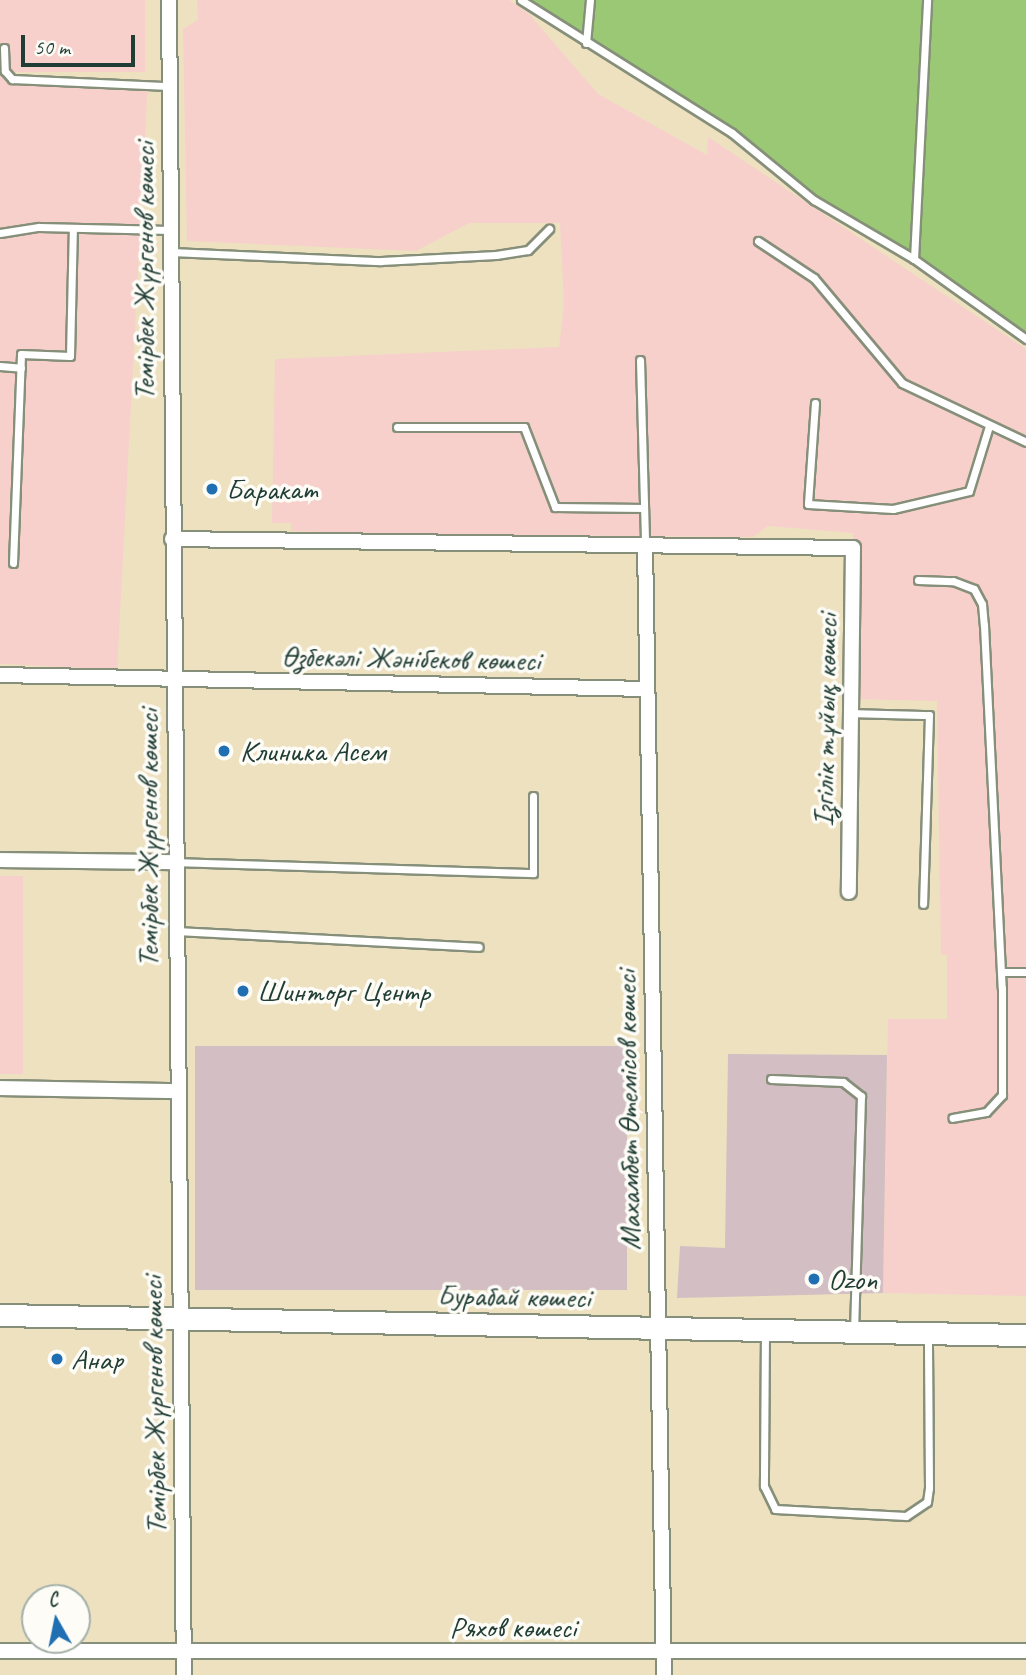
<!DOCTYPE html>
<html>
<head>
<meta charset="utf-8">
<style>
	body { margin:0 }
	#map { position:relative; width:1026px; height:1675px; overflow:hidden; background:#ede1c0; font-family:Caveat,sans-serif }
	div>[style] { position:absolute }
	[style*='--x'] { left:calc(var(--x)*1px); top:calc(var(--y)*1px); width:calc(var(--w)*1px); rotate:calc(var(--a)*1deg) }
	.built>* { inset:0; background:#f7d0cc; transform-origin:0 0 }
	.industrial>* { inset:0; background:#d2bec3; transform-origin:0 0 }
	.green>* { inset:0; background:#9bc875 }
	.roads { filter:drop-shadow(2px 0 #868f7a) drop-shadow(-2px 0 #868f7a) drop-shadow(0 2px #868f7a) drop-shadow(0 -2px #868f7a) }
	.lane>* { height:7px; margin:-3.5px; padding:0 3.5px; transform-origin:3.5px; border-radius:3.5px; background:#fff }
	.street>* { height:14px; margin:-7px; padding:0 7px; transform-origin:7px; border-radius:7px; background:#fff }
	.secondary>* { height:21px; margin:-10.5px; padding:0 10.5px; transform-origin:10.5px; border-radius:10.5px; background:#fff }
	.dots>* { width:19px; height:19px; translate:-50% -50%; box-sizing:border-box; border:4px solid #fdfcf7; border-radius:50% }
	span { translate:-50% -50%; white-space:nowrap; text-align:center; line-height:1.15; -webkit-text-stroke:7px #fdfcf7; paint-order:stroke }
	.street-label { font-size:30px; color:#1f3d34 }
	.poi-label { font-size:30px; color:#1f3d34 }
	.left { translate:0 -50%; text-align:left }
	.north { position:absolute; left:21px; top:1584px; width:70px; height:70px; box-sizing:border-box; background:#fdfcf7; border:2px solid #a4b0a9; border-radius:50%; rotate:351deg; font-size:19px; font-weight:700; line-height:28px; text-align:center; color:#1f3d34 }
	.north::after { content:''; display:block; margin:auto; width:24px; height:32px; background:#1f6fb2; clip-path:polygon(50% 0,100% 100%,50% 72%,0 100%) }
	.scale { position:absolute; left:21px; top:35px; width:114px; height:32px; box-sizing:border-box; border:4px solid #1f3d34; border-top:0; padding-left:9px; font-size:21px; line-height:24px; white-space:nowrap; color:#1f3d34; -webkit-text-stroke:5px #fdfcf7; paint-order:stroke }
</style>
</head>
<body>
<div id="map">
	<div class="built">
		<div style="left:0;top:0;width:145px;height:72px"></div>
		<div style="clip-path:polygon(197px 0,509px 0,529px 14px,598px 94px,707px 155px,708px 137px,1026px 349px,1026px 1296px,883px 1293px,888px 1019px,947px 1019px,947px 955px,941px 954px,937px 701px,851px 699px,853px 533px,768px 526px,753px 537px,390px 534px,291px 531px,291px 523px,272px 523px,275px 359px,559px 347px,564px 304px,560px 223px,469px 223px,416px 251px,187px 241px,183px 29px,198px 20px)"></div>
		<div style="left:0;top:76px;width:148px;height:587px;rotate:3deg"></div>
		<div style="left:0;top:876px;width:23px;height:198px"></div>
	</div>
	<div class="industrial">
		<div style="left:627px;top:1046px;width:244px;height:432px;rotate:90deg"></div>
		<div style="clip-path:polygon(728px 1054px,887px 1055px,883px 1293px,677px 1298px,680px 1246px,725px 1248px)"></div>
	</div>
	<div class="green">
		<div style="clip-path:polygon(521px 0,1026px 0,1026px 339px,914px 259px,814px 200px,732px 133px)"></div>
	</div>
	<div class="roads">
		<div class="lane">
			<div style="--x:521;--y:0;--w:249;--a:32.2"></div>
			<div style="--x:732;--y:133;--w:106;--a:39.3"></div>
			<div style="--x:814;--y:200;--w:116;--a:30.5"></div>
			<div style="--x:914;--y:259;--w:138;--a:35.5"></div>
			<div style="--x:586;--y:43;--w:43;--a:-84.7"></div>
			<div style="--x:4;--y:48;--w:23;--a:88"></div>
			<div style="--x:5;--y:71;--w:11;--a:49"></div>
			<div style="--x:12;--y:79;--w:157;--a:2.6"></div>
			<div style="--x:0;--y:233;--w:39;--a:-9"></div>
			<div style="--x:39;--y:227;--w:131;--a:1.3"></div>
			<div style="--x:758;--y:241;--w:67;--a:33.5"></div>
			<div style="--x:814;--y:278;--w:137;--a:50"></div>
			<div style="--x:902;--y:383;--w:137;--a:25.4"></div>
			<div style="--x:171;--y:252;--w:210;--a:2.5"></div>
			<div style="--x:381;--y:261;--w:115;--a:-3"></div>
			<div style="--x:496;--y:255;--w:32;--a:-9"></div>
			<div style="--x:528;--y:250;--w:30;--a:-45"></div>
			<div style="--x:914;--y:259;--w:259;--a:-87.1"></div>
			<div style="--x:640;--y:360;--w:183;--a:88.4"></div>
			<div style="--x:0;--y:366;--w:21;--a:5"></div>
			<div style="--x:815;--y:403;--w:101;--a:94"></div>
			<div style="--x:808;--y:504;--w:85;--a:3.4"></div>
			<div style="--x:893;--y:509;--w:78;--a:-13.3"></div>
			<div style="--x:969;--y:491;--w:68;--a:-72.9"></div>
			<div style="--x:397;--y:427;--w:127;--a:0"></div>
			<div style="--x:524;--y:427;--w:86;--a:68.8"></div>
			<div style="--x:555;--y:507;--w:89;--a:0.6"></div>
			<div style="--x:13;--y:563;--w:209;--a:-87.8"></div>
			<div style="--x:21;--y:354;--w:49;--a:2.3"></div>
			<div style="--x:70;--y:356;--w:128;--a:-88.7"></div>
			<div style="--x:918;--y:580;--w:35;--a:2"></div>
			<div style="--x:953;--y:581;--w:22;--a:21"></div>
			<div style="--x:974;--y:589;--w:17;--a:62"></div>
			<div style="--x:982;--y:604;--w:21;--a:85"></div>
			<div style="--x:984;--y:625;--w:363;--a:87.2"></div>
			<div style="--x:1002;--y:988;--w:107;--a:90"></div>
			<div style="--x:1002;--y:1095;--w:23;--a:133"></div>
			<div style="--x:986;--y:1112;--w:34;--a:170"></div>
			<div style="--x:851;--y:713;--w:78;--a:1.5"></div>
			<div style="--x:929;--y:715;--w:189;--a:91.8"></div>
			<div style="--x:176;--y:862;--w:357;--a:1.8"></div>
			<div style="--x:533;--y:873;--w:77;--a:-90"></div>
			<div style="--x:175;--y:931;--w:304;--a:3"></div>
			<div style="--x:1001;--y:972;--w:25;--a:0"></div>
			<div style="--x:771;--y:1079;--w:72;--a:2.4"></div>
			<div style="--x:843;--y:1082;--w:23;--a:38"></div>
			<div style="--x:861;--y:1096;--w:235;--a:91.7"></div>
			<div style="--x:765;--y:1331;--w:155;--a:90.4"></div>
			<div style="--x:764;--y:1486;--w:25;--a:64"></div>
			<div style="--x:775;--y:1509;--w:131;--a:3.1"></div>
			<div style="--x:906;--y:1516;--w:25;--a:-34"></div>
			<div style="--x:927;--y:1502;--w:14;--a:-82"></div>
			<div style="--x:929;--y:1488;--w:154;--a:-90.4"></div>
		</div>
		<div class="street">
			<div style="--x:169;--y:0;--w:1675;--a:89.49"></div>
			<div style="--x:172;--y:539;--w:681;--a:0.76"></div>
			<div style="--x:853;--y:548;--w:344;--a:90.7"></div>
			<div style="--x:645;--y:544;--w:1131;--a:89.04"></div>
			<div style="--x:0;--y:675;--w:646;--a:1.24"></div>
			<div style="--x:0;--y:860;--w:173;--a:0.7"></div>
			<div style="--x:0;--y:1088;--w:175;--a:1"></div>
			<div style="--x:0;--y:1651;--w:1026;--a:0"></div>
		</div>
		<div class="secondary">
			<div style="--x:0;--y:1315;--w:1026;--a:1.12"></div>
		</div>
	</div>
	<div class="dots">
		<div style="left:212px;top:489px;background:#1f6fb2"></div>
		<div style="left:224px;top:751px;background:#1f6fb2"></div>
		<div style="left:243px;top:991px;background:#1f6fb2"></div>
		<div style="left:814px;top:1279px;background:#1f6fb2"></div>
		<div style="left:57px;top:1359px;background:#1f6fb2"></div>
	</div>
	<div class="street-label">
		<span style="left:144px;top:271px;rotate:-90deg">Темірбек Жүргенов көшесі</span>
		<span style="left:411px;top:658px;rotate:1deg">Өзбекәлі Жәнібеков көшесі</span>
		<span style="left:825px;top:720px;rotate:-89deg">Ізгілік тұйық көшесі</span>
		<span style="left:148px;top:838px;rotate:-90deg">Темірбек Жүргенов көшесі</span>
		<span style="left:628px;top:1110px;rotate:-91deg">Махамбет Өтемісов көшесі</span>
		<span style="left:514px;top:1296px;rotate:1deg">Бурабай көшесі</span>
		<span style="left:154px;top:1405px;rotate:-91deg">Темірбек Жүргенов көшесі</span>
		<span style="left:513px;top:1627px">Ряхов көшесі</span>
	</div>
	<div class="poi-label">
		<span class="left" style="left:226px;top:489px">Баракат</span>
		<span class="left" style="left:240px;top:751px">Клиника Асем</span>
		<span class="left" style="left:257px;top:991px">Шинторг Центр</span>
		<span class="left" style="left:828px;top:1279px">Ozon</span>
		<span class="left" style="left:71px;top:1359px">Анар</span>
	</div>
	<div class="north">С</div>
	<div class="scale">50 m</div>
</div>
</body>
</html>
